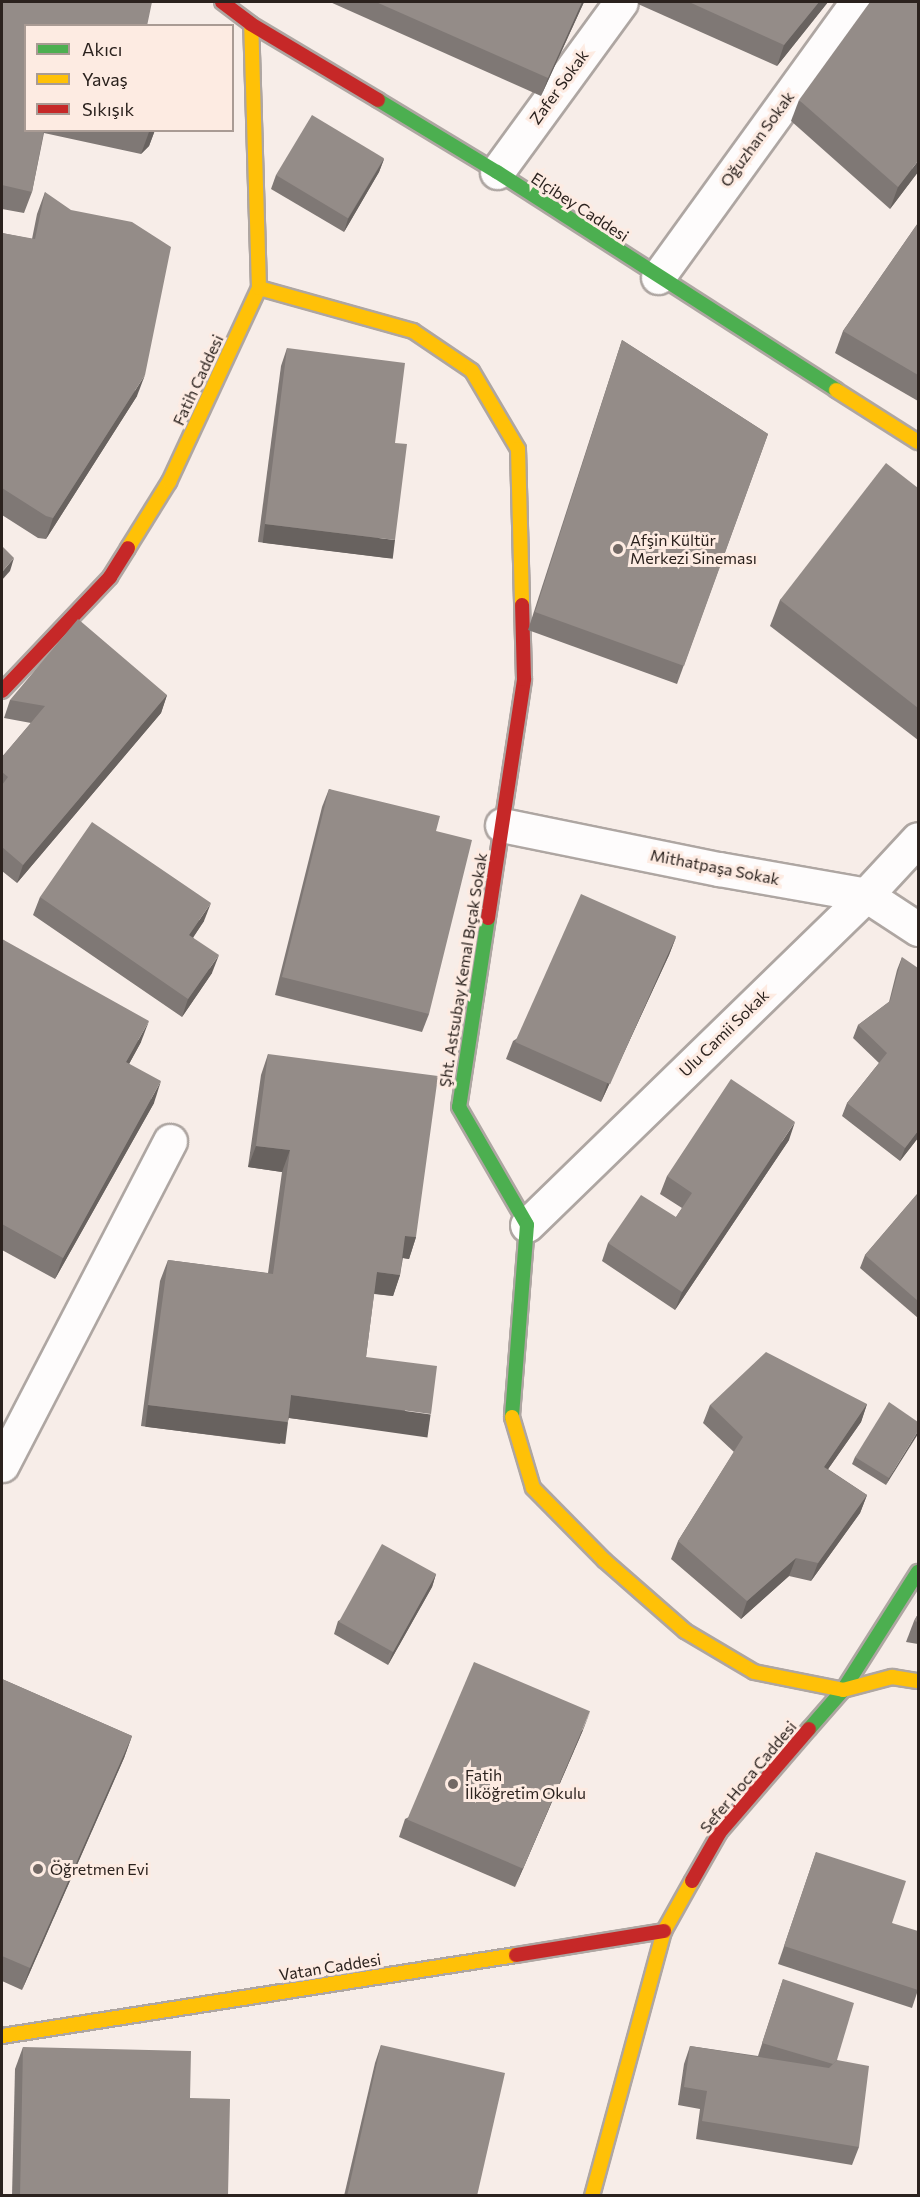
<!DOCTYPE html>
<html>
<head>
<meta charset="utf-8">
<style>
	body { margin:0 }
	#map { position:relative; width:920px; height:2197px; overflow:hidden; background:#f7ede8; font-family:Commissioner,sans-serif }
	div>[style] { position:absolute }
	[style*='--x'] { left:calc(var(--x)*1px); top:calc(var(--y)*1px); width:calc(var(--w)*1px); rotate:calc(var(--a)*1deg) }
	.roads { filter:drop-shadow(2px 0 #aea6a2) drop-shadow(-2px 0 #aea6a2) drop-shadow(0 2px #aea6a2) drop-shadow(0 -2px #aea6a2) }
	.street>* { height:33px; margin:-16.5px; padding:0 16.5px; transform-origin:16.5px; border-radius:16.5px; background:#fefcfc }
	.fast>* { height:14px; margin:-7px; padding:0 7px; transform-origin:7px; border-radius:7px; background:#4caf50 }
	.slow>* { height:14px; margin:-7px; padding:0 7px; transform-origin:7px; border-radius:7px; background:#ffc107 }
	.jam>* { height:14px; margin:-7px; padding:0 7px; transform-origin:7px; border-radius:7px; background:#c62828 }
	.wall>* { inset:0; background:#7f7875 }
	.shaded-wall>* { inset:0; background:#68625f; transform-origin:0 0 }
	.building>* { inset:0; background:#948c88; transform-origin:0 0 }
	.dots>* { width:16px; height:16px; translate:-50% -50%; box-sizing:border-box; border:3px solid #fdebe2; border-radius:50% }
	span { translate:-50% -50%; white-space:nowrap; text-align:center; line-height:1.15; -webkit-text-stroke:6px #fdebe2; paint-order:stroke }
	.street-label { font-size:16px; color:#2b221e }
	.poi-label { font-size:16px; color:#2b221e }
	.left { translate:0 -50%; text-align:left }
	.frame { position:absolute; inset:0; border:3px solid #2b221e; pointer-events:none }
	.legend { position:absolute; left:24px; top:24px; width:210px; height:108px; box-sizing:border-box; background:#fdebe2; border:2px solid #a99b94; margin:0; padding:8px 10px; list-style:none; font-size:18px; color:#2b221e }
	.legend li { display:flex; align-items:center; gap:12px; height:30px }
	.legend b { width:30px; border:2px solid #a99b94 }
</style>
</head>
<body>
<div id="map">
	<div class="roads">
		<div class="street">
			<div style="--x:497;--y:172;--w:210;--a:-53.9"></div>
			<div style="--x:658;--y:277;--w:339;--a:-54.1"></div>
			<div style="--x:502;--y:825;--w:221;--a:11.5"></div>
			<div style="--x:719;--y:869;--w:149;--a:10"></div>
			<div style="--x:866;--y:895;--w:62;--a:33.2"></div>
			<div style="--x:527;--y:1225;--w:473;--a:-44.2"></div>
			<div style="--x:866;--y:895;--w:76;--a:-47.1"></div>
			<div style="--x:2;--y:1465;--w:365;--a:-62.6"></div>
		</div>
		<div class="fast">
			<div style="--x:378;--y:100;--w:139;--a:31.2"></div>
			<div style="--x:497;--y:172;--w:403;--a:32.7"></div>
			<div style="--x:488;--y:918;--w:191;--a:98.7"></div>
			<div style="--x:459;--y:1107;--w:136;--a:60"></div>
			<div style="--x:527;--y:1225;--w:193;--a:94.5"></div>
			<div style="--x:809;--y:1729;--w:52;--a:-48.9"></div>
			<div style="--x:843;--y:1690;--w:140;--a:-57.6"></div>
		</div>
		<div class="slow">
			<div style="--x:259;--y:288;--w:160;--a:15.6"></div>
			<div style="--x:413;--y:331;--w:71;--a:34.1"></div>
			<div style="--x:472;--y:371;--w:91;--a:59.5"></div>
			<div style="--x:518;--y:449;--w:156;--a:88.5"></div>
			<div style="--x:836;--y:390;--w:97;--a:32.4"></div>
			<div style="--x:128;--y:548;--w:78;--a:-58.2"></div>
			<div style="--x:169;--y:482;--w:214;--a:-65.1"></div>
			<div style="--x:259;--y:288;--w:264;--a:-91.7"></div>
			<div style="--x:512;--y:1417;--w:74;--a:73.5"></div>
			<div style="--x:533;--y:1488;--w:101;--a:45.4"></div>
			<div style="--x:604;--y:1560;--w:108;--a:41.2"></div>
			<div style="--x:685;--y:1631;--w:80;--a:30.7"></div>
			<div style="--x:754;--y:1672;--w:91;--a:11.4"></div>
			<div style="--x:843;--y:1690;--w:51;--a:-14.9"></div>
			<div style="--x:892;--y:1677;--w:26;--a:9"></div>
			<div style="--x:2;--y:2036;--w:520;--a:-8.96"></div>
			<div style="--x:592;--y:2196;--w:275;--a:-74.8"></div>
			<div style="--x:664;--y:1931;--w:57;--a:-60.8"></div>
		</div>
		<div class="jam">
			<div style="--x:222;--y:2;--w:36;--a:37"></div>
			<div style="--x:251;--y:24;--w:148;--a:30.9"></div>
			<div style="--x:2;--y:691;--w:157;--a:-46.5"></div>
			<div style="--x:110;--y:577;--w:34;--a:-58"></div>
			<div style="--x:488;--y:918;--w:242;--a:-81.4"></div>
			<div style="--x:524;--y:679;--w:74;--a:-91.5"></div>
			<div style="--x:692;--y:1881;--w:56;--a:-60.3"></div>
			<div style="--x:720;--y:1832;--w:136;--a:-49.2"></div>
			<div style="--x:516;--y:1955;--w:150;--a:-9.2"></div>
		</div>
	</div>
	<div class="wall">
		<div style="clip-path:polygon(2px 2px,26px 130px,155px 130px,149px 146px,141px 154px,44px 133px,32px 192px,24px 213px,2px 209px)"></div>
		<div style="clip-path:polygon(330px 2px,584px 2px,541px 96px)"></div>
		<div style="clip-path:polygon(639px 2px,828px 2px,777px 66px,638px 4px)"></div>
		<div style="clip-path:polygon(799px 100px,918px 172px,890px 209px,791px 121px)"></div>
		<div style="clip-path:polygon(384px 159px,379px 172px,344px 232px,271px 189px,276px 175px)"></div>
		<div style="clip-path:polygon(45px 192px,137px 396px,46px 539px,38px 538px,2px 515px,2px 233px,32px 239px,37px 214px)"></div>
		<div style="clip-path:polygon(918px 223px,918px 401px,835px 353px,843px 331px)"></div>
		<div style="clip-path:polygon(622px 340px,768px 434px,677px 684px,528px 630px)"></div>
		<div style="clip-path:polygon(287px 348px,388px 558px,258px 542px,281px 366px)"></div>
		<div style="clip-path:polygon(918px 488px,918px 740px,770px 626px,780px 600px)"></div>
		<div style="clip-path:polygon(167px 695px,161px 713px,17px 883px,2px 871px,2px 757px,31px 723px,4px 718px,10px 700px)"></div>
		<div style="clip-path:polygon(329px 789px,436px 831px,429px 1014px,422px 1032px,275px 995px,322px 807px)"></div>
		<div style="clip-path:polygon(40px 897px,204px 921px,193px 937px,212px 973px,182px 1017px,33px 915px)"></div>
		<div style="clip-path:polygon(676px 937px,669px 955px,601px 1102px,506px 1059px,513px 1041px)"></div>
		<div style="clip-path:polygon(2px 939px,141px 1042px,129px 1064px,154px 1103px,55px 1279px,2px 1250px)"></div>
		<div style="clip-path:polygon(902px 957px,918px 1138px,900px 1161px,842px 1116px,847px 1103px,879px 1063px,853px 1038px,858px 1025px,889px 1002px,897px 970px)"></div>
		<div style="clip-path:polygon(268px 1054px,416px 1237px,409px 1259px,403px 1258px,400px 1275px,393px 1296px,374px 1294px,366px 1357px,423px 1435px,289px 1418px,280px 1444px,141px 1426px,160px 1281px,168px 1260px,268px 1273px,282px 1172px,248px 1167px,261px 1075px)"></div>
		<div style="clip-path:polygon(789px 1140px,675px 1310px,602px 1261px,608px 1243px,676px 1217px,682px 1208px,660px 1194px,667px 1176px)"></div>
		<div style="clip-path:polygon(918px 1193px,918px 1318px,860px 1268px,865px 1255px)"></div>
		<div style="clip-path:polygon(867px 1404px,861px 1422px,828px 1469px,867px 1495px,860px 1513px,811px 1581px,789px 1576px,741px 1619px,671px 1559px,678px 1541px,734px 1452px,703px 1423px,710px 1405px)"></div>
		<div style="clip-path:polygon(918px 1422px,886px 1485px,852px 1464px,855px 1457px)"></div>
		<div style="clip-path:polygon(436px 1574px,432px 1587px,388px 1665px,334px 1634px,338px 1621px)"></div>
		<div style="clip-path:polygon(918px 1614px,918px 1644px,906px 1642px,914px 1621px)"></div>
		<div style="clip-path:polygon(2px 1679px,132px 1736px,124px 1758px,22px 1990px,2px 1981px)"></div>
		<div style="clip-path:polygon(583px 1730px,515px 1887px,399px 1837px,405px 1819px)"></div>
		<div style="clip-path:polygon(816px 1852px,892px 1923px,918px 1990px,912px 2008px,778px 1964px)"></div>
		<div style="clip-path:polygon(783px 1979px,837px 2060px,859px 2147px,852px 2165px,696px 2139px,700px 2109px,678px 2105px,684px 2064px,690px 2046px,758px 2056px)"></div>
		<div style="clip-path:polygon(381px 2045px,477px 2196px,344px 2196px,375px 2063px)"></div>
		<div style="clip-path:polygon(23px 2047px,190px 2098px,228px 2196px,12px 2196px,15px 2069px)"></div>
	</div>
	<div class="shaded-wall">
		<div style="clip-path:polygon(582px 2px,584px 2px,541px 96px,548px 78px)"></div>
		<div style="clip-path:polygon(819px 2px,828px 2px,777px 66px,784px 45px)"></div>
		<div style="clip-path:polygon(150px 130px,155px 130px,149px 146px,141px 154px,149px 132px)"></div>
		<div style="clip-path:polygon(384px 159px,379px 172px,344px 232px,348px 219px)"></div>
		<div style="clip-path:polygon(918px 161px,918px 172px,890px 209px,898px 187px)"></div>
		<div style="clip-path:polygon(145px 375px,137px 396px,46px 539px,53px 518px)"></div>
		<div style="left:265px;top:524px;width:131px;height:19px;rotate:7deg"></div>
		<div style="clip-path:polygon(14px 558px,10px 571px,2px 580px,2px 572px)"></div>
		<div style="clip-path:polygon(167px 695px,161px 713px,17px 883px,23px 865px)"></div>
		<div style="clip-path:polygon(211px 903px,204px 921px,183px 953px,189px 935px)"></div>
		<div style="clip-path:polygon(676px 937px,669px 955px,601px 1102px,607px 1084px)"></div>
		<div style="clip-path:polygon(219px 955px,212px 973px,182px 1017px,188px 999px)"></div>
		<div style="clip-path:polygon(149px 1021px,141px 1042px,118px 1084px,126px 1062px)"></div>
		<div style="clip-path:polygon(161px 1081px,154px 1103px,55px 1279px,63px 1258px)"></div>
		<div style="clip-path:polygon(795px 1122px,789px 1140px,675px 1310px,682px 1292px)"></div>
		<div style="clip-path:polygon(918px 1131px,918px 1138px,900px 1161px,905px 1148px)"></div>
		<div style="clip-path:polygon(256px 1146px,290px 1150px,282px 1172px,248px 1167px)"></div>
		<div style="clip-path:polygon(405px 1236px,416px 1237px,409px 1259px,397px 1257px)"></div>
		<div style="clip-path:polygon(377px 1272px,400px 1275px,393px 1296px,369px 1293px)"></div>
		<div style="left:291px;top:1395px;width:141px;height:23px;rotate:8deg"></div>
		<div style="clip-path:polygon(867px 1404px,861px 1422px,817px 1485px,824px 1467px)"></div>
		<div style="left:148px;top:1405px;width:141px;height:22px;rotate:7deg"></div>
		<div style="clip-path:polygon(918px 1431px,918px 1434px,886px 1485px,889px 1478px)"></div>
		<div style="clip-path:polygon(867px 1495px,860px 1513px,811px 1581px,818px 1563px)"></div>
		<div style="clip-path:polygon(796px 1558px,789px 1576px,741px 1619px,747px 1601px)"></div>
		<div style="clip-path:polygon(436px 1574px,432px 1587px,388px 1665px,393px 1652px)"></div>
		<div style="clip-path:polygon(590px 1712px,583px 1730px,515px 1887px,522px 1869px)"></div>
		<div style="clip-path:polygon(132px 1736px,124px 1758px,22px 1990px,30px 1968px)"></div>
	</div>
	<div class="building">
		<div style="clip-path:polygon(2px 2px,152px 2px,147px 26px,26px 26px,26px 130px,44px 130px,32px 192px,2px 185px)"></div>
		<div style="clip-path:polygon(376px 2px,582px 2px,548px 78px)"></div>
		<div style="clip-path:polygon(689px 2px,819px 2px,784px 45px)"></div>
		<div style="clip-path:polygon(870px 2px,918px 2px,918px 161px,898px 187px,799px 100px)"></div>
		<div style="left:312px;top:115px;width:84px;height:70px;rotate:31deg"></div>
		<div style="clip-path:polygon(45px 192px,71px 210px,132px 222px,171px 247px,145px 375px,53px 518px,46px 516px,2px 488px,2px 233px,35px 239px)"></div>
		<div style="clip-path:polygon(918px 223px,918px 375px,843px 331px)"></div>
		<div style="clip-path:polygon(622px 340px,768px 434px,684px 666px,535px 612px)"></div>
		<div style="clip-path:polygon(287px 348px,405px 363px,395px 443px,407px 444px,395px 540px,265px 524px)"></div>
		<div style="clip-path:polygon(886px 463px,918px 488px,918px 708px,780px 600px)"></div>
		<div style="clip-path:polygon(2px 546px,14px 558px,2px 572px)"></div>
		<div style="clip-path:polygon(78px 619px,167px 695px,23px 865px,2px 847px,2px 785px,8px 777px,2px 772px,2px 757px,45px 706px,10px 700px)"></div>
		<div style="clip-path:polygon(329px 789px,440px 816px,436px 831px,472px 840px,429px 1014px,282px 977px)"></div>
		<div style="clip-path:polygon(92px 822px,211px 903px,189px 935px,219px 955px,188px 999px,40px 897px)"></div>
		<div style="left:581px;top:894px;width:104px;height:162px;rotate:24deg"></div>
		<div style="clip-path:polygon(2px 939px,149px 1021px,126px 1062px,161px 1081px,63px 1258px,2px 1224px)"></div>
		<div style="clip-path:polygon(902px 957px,918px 968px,918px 1131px,905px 1148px,847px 1103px,887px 1053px,858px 1025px,890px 1001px)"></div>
		<div style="clip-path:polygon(268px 1054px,438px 1076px,416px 1237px,405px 1236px,400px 1275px,377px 1272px,366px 1357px,437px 1366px,431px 1414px,291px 1395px,288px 1422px,148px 1405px,168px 1260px,273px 1274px,290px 1150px,256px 1146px)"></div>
		<div style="clip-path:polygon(731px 1079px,795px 1122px,682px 1292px,608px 1243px,641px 1195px,676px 1217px,692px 1193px,667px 1176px)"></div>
		<div style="clip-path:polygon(918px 1193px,918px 1301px,865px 1255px)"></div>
		<div style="clip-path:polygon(766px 1352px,867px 1404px,824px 1467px,867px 1495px,818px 1563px,796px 1558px,747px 1601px,678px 1541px,743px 1437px,710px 1405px)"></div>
		<div style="clip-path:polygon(889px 1402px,918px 1422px,918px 1431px,889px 1478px,855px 1457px)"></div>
		<div style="left:382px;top:1544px;width:62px;height:89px;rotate:29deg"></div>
		<div style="clip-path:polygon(918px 1614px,918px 1622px,914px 1621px)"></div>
		<div style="left:474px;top:1662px;width:126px;height:171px;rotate:23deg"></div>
		<div style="clip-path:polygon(2px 1679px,132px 1736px,30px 1968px,2px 1956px)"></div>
		<div style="clip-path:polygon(816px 1852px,906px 1881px,892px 1923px,918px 1931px,918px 1990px,784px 1946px)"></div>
		<div style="clip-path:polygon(783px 1979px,854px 2003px,837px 2060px,833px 2064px,762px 2043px)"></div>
		<div style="clip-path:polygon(381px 2045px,505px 2073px,477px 2196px,347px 2196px)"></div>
		<div style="clip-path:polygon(690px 2046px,829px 2068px,837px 2060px,869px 2066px,859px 2147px,702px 2121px,707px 2091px,684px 2087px)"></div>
		<div style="clip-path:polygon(23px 2047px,191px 2051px,190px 2098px,230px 2099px,228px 2196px,20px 2196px)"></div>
	</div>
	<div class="dots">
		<div style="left:618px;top:549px;background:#726965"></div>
		<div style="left:453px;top:1784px;background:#726965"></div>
		<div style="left:38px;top:1869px;background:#726965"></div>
	</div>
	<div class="street-label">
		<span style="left:559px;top:87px;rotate:-54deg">Zafer Sokak</span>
		<span style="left:757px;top:139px;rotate:-54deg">Oğuzhan Sokak</span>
		<span style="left:580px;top:207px;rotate:33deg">Elçibey Caddesi</span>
		<span style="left:198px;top:380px;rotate:-65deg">Fatih Caddesi</span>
		<span style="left:715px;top:867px;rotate:11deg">Mithatpaşa Sokak</span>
		<span style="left:463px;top:970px;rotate:-81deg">Şht. Astsubay Kemal Bıçak Sokak</span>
		<span style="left:724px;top:1033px;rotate:-44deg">Ulu Camii Sokak</span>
		<span style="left:748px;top:1777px;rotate:-50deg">Sefer Hoca Caddesi</span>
		<span style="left:330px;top:1967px;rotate:-9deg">Vatan Caddesi</span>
	</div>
	<div class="poi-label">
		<span class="left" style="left:630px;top:549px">Afşin Kültür<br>Merkezi Sineması</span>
		<span class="left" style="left:465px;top:1784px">Fatih<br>İlköğretim Okulu</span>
		<span class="left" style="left:50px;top:1869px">Öğretmen Evi</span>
	</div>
	<div class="frame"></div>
	<ul class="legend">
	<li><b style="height:8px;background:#4caf50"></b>Akıcı</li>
	<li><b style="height:8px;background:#ffc107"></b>Yavaş</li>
	<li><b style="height:8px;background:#c62828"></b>Sıkışık</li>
	</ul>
</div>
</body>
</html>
